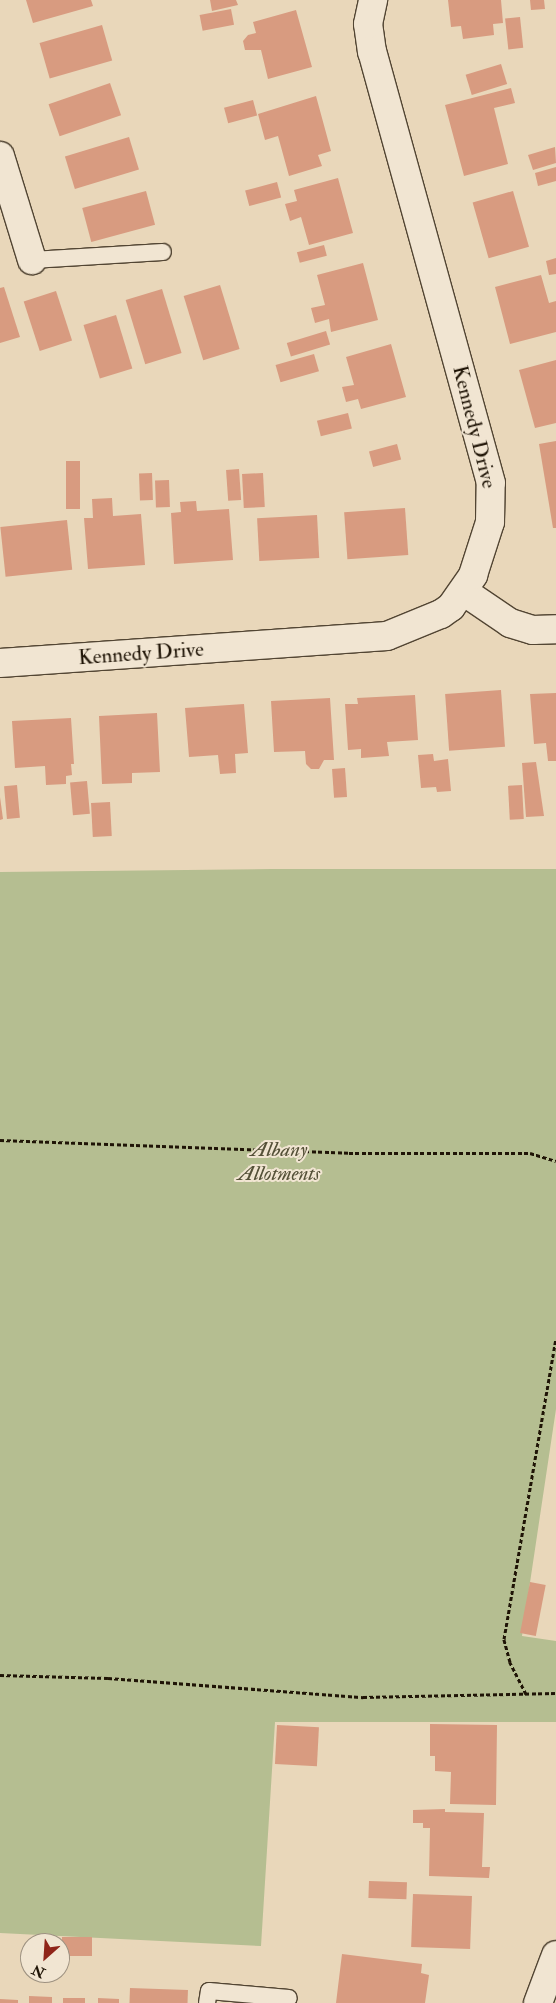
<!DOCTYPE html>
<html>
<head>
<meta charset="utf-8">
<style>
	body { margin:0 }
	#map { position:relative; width:556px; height:2003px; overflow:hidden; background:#e9d7ba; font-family:"IM FELL Double Pica",serif }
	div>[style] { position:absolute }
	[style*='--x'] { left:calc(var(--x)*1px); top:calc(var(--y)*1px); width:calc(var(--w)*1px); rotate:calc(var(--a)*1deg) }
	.green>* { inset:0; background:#b5be91 }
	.building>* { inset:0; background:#d89b80; transform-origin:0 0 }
	.path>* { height:3px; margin-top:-1.5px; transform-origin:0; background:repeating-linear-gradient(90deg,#1f1406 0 4px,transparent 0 6.5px) }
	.roads { filter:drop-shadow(1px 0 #524533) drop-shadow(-1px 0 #524533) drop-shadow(0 1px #524533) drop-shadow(0 -1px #524533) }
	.lane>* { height:16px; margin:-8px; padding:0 8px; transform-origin:8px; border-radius:8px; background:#f1e5d2 }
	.street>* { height:28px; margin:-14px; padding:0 14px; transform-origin:14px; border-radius:14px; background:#f1e5d2 }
	.secondary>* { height:28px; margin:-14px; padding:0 14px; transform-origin:14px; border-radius:14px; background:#f1e5d2 }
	span { translate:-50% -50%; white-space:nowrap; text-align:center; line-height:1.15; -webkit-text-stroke:4px #f1e5d2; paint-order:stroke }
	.street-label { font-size:21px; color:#1f1406 }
	.park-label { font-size:21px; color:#545037; font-style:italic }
	.north { position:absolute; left:20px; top:1933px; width:50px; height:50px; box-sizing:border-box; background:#f1e5d2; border:1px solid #9d9180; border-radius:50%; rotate:206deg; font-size:14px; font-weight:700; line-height:20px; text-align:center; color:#1f1406 }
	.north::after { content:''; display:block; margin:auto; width:18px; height:22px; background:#8f2418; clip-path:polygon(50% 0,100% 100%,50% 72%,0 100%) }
</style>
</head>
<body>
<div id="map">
	<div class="green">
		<div style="clip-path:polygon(272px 869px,556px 869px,556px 1409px,522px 1636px,556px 1641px,556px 1722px,275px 1722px,261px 1946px,0 1933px,0 872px)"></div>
	</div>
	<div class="building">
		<div style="clip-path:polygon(26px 0,91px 0,93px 6px,33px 23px)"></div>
		<div style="clip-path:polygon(210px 0,236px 0,238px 5px,212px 11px)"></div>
		<div style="clip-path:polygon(448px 0,501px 0,503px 23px,493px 24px,494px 35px,463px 39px,461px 26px,451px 27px)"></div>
		<div style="clip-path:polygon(530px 0,544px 0,545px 9px,531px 10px)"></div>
		<div style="left:231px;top:9px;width:16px;height:32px;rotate:79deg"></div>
		<div style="clip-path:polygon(296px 10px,312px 67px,268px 79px,261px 50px,245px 50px,243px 41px,248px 35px,256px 33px,253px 22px)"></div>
		<div style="left:520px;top:17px;width:31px;height:15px;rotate:84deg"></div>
		<div style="left:102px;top:25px;width:37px;height:65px;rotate:74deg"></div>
		<div style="left:501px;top:64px;width:21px;height:37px;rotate:73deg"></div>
		<div style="left:110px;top:83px;width:34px;height:65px;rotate:71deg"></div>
		<div style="clip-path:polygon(511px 88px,515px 103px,494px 108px,508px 164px,464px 176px,445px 105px)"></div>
		<div style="clip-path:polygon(316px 96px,331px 151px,318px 155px,322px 166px,289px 176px,278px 136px,265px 140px,258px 114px)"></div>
		<div style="left:253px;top:100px;width:16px;height:30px;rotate:75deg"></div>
		<div style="left:129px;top:137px;width:34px;height:67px;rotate:73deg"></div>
		<div style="clip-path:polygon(555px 147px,556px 163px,533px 170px,528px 155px)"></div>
		<div style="clip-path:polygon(556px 167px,556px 181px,538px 186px,535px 173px)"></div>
		<div style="clip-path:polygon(338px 178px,353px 233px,309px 245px,301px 217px,290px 221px,285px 204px,297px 201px,294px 190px)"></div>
		<div style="left:277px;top:182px;width:16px;height:33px;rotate:75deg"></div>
		<div style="left:146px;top:191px;width:35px;height:66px;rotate:75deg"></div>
		<div style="left:513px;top:191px;width:58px;height:42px;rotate:74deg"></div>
		<div style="left:324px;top:245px;width:11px;height:28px;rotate:75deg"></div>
		<div style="clip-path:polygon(556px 258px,556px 274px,549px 275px,546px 261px)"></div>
		<div style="clip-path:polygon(363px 263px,378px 320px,331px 332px,329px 319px,315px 323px,311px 308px,325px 305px,317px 275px)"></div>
		<div style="clip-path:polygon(541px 275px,549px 303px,556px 301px,556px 332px,510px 344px,495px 287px)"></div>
		<div style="left:220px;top:285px;width:67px;height:38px;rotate:73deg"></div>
		<div style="clip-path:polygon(4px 287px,20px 337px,0 343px,0 288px)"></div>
		<div style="left:162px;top:289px;width:67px;height:38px;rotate:73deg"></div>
		<div style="left:56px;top:291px;width:52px;height:34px;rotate:72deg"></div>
		<div style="left:116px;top:315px;width:56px;height:34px;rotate:73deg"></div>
		<div style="left:326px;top:331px;width:14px;height:41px;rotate:73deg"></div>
		<div style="clip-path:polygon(391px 344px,406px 397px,361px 409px,358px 399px,346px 402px,342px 387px,354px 385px,346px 357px)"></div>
		<div style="left:314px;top:354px;width:18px;height:40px;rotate:74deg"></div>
		<div style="clip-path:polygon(556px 360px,556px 423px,535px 428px,519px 370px)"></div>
		<div style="left:348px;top:413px;width:16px;height:32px;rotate:76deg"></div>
		<div style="clip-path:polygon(556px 441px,556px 528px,553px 528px,539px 444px)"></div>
		<div style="left:397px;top:444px;width:16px;height:29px;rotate:75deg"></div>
		<div style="left:66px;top:461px;width:14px;height:48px"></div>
		<div style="left:239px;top:469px;width:31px;height:13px;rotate:86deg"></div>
		<div style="left:152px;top:473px;width:27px;height:13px;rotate:88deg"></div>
		<div style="left:263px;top:473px;width:34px;height:21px;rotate:87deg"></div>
		<div style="left:169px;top:480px;width:27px;height:14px;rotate:88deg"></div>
		<div style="clip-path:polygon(112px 498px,113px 516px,141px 514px,145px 565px,88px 569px,84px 518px,93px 518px,92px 499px)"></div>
		<div style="clip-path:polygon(196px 501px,197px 511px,229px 509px,233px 560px,174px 564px,171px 513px,181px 512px,180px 502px)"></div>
		<div style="left:405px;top:508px;width:47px;height:61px;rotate:86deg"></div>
		<div style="left:317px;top:515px;width:43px;height:60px;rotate:87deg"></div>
		<div style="left:67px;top:520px;width:50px;height:67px;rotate:84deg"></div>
		<div style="left:501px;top:690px;width:57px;height:56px;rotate:86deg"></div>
		<div style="clip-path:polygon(556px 693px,556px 761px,548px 761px,546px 743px,534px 744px,530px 694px)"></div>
		<div style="clip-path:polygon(415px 695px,418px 740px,387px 742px,389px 756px,361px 758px,361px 749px,348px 750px,345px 704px,358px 704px,357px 698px)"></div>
		<div style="clip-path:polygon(330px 698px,334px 760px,324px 760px,319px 769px,311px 769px,306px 764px,305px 751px,274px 752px,271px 701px)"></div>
		<div style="clip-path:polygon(244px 704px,248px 753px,235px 754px,236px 773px,220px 774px,218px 755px,189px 757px,185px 708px)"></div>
		<div style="clip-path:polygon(157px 713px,160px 772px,132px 773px,132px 783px,102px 784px,99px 716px)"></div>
		<div style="clip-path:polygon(71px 718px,74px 764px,71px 764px,72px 775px,66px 776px,66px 784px,46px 785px,45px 766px,15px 768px,12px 721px)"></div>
		<div style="clip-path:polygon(433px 754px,434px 761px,448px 759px,451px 791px,437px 792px,436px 787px,421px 788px,418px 755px)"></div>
		<div style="clip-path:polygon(536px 762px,544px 816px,526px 817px,522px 763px)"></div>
		<div style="left:345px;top:768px;width:29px;height:13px;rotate:86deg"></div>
		<div style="left:87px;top:781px;width:33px;height:17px;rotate:85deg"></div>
		<div style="left:17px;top:785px;width:33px;height:13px;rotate:85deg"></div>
		<div style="left:522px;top:785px;width:34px;height:14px;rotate:87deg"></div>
		<div style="clip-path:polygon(0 797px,3px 819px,0 820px)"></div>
		<div style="left:110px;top:802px;width:34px;height:19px;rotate:87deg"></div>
		<div style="left:530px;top:1582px;width:16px;height:52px;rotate:11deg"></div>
		<div style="clip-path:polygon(430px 1724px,497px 1725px,496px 1805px,450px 1804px,451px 1772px,435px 1771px,435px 1756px,430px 1756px)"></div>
		<div style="left:277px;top:1725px;width:42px;height:39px;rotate:3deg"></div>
		<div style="clip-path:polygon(445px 1809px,445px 1812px,484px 1813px,482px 1867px,490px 1867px,489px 1878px,429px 1876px,430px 1828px,423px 1828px,423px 1823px,413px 1823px,413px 1810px)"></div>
		<div style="left:369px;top:1881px;width:38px;height:17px;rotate:2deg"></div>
		<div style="left:413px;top:1894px;width:59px;height:53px;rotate:2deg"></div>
		<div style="left:62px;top:1937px;width:30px;height:19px"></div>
		<div style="clip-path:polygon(342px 1954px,422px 1964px,421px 1973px,429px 1975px,425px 2003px,336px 2003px)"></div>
		<div style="left:130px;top:1988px;width:58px;height:15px;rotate:2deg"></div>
		<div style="clip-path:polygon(29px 1996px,52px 1997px,52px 2003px,29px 2003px)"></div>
		<div style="left:63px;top:1998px;width:22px;height:5px"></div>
		<div style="clip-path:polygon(98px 1998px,119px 1999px,119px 2003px,98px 2003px)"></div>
		<div style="clip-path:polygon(0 1999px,18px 2000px,18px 2003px,0 2003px)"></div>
	</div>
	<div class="path">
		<div style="--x:0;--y:1140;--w:349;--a:2.1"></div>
		<div style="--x:349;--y:1153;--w:181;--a:0"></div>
		<div style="--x:530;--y:1153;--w:27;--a:17"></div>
		<div style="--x:0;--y:1675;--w:108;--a:1.6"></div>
		<div style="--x:108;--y:1678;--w:256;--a:4.3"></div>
		<div style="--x:363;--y:1697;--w:193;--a:-1.2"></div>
		<div style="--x:526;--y:1694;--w:36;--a:-117"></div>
		<div style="--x:510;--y:1662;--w:24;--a:-105"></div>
		<div style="--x:504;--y:1639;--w:305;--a:-80.2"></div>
	</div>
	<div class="roads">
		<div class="lane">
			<div style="--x:32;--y:260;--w:131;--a:-3.5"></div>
			<div style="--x:207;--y:2003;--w:12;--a:-81"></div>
			<div style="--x:209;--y:1991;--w:80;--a:5"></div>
		</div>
		<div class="street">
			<div style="--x:0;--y:156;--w:109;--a:72.9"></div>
			<div style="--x:463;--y:591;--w:57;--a:34.2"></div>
			<div style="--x:510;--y:623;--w:24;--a:17"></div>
			<div style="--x:533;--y:630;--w:23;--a:-2"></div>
			<div style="--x:0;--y:663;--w:388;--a:-4"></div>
			<div style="--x:387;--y:636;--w:58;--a:-22.2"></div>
			<div style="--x:441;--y:614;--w:12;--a:-35"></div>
			<div style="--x:451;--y:607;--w:39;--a:-55"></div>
			<div style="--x:473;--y:575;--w:56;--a:-72.2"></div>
			<div style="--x:490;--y:522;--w:39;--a:-89"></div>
			<div style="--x:491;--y:483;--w:447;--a:-105.4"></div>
			<div style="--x:372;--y:52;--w:28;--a:-98"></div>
			<div style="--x:368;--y:24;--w:25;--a:-78"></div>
		</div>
		<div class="secondary">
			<div style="--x:538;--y:2003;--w:51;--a:-69.4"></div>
		</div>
	</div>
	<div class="street-label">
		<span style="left:474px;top:427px;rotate:76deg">Kennedy Drive</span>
		<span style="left:141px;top:654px;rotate:-4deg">Kennedy Drive</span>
	</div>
	<div class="park-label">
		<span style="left:279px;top:1162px">Albany<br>Allotments</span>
	</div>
	<div class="north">N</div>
</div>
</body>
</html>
